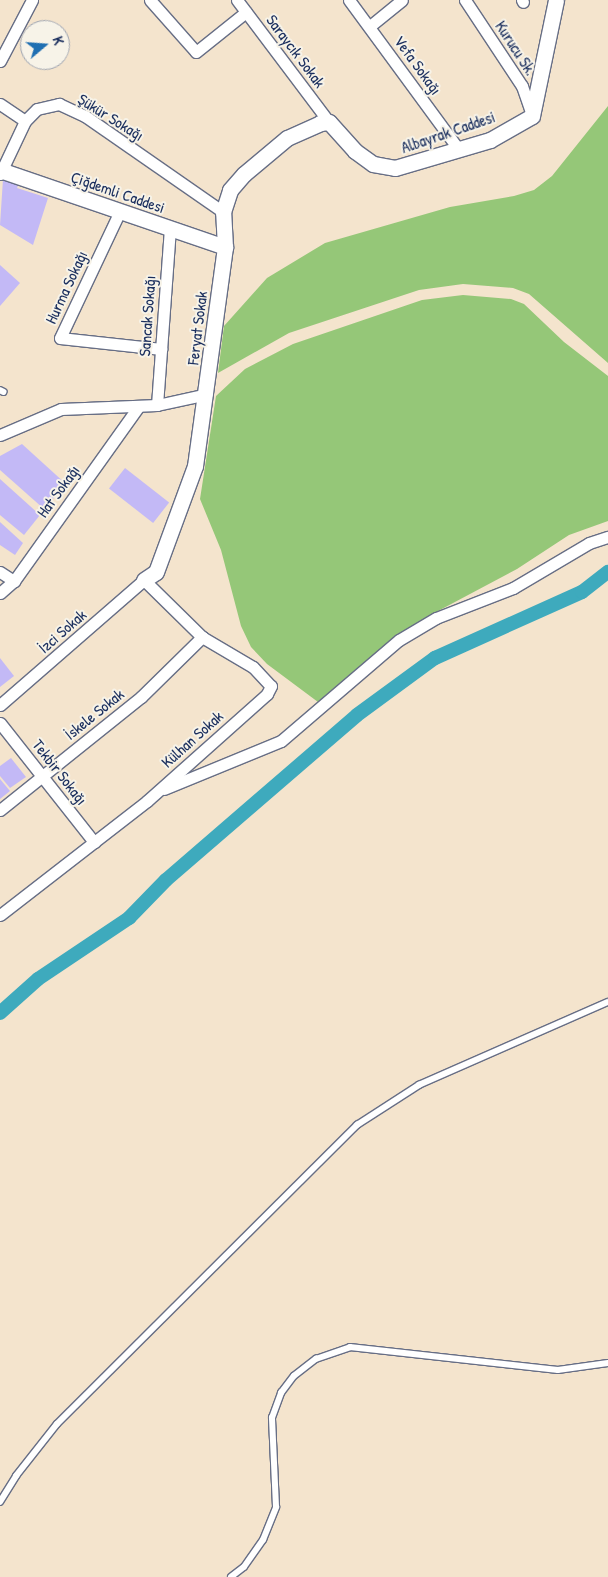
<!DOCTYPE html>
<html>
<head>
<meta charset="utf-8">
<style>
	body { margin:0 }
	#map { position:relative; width:608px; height:1577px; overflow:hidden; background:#f4e4cd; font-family:"Patrick Hand",sans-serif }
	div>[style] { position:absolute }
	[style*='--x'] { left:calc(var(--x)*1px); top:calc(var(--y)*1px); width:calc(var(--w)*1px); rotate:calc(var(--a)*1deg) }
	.green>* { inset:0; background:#95c778 }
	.canal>* { height:14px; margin:-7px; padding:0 7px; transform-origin:7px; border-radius:7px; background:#3eaabd }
	.building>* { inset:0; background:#c3b9f6; transform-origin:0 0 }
	.roads { filter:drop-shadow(1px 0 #676e85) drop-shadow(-1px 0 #676e85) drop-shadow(0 1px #676e85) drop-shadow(0 -1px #676e85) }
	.lane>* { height:5.5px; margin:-2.75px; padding:0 2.75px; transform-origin:2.75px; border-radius:2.75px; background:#fff }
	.street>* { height:11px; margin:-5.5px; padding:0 5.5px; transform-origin:5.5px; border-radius:5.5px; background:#fff }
	.secondary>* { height:15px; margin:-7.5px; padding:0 7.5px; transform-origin:7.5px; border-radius:7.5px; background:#fff }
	span { translate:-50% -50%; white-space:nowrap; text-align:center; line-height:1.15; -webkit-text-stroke:4px #f7f3e8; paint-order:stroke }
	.street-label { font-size:16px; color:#1b2f5e }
	.north { position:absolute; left:20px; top:20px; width:50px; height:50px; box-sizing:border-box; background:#f7f3e8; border:1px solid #9fa5b1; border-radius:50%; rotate:72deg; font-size:14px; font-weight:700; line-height:20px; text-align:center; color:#1b2f5e }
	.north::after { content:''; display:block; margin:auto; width:18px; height:22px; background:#1f6fb2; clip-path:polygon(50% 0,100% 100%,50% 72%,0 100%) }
</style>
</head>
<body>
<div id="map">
	<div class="green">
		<div style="clip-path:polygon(608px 106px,608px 363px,529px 294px,513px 288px,463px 284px,419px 290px,289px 333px,218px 373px,224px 326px,267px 278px,325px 243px,450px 207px,514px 196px,534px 190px,552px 176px)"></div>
		<div style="clip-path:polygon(463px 295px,511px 299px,524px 304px,564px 342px,608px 376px,608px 521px,569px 535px,517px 569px,438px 611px,318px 702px,267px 664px,251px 647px,241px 626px,221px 550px,200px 499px,216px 396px,245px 369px,293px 344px,422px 300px)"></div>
	</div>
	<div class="canal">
		<div style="--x:0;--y:1013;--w:51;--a:-41.8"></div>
		<div style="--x:38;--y:979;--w:110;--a:-33.8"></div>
		<div style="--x:129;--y:918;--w:53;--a:-45.8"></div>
		<div style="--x:166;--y:880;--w:252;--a:-40.8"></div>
		<div style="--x:357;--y:715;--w:97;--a:-36.2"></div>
		<div style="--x:435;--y:658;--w:161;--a:-24.2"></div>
		<div style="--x:582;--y:592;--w:33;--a:-38"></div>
	</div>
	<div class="building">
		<div style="clip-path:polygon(3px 179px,19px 183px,17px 188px,48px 198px,33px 245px,0 225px)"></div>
		<div style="clip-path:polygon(0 265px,20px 283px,0 306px)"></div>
		<div style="clip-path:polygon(22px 444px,66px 484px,44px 509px,0 470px,0 456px)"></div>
		<div style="left:125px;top:468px;width:56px;height:26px;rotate:38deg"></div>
		<div style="clip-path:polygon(0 479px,40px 515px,24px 535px,0 515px)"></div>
		<div style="clip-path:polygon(0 522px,23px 543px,15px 555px,0 545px)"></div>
		<div style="clip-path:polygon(0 658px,14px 676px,0 687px)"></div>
		<div style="clip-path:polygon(11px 758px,26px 777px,10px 788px,0 776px,0 766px)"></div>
		<div style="clip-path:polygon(0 779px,10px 791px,0 799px)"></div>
	</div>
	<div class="roads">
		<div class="lane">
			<div style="--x:0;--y:390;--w:4;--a:27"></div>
			<div style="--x:0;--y:1502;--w:31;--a:-58"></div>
			<div style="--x:16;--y:1476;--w:66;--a:-51.7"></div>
			<div style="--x:57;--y:1424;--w:424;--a:-44.9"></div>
			<div style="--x:357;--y:1125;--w:74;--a:-32.8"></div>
			<div style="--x:419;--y:1085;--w:206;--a:-23.7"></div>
			<div style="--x:231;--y:1577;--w:16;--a:-38"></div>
			<div style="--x:244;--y:1567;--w:33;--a:-55"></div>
			<div style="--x:263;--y:1540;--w:35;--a:-68"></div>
			<div style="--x:276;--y:1507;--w:89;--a:-92.6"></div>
			<div style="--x:272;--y:1418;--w:27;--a:-70"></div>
			<div style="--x:281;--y:1393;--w:21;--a:-53"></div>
			<div style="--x:294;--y:1376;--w:28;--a:-38"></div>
			<div style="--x:316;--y:1359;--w:36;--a:-19"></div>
			<div style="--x:350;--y:1347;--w:209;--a:6.3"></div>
			<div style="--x:558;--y:1370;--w:50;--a:-8"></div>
		</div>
		<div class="street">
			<div style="--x:150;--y:0;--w:69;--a:48.5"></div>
			<div style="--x:196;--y:52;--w:64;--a:-38.7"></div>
			<div style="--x:237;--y:0;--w:153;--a:53"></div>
			<div style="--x:349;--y:0;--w:186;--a:53.7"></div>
			<div style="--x:465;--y:0;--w:103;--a:56.5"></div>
			<div style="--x:522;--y:86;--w:31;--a:71"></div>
			<div style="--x:522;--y:0;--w:2;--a:63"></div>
			<div style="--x:370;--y:26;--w:41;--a:-39.1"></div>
			<div style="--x:0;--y:61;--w:69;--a:-62.3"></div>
			<div style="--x:0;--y:104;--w:30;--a:34"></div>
			<div style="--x:0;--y:174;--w:59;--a:-64.7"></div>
			<div style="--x:25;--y:121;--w:17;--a:-45"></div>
			<div style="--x:37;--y:109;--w:23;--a:-13"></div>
			<div style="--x:59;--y:104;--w:29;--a:25"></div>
			<div style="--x:85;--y:116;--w:168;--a:34.8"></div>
			<div style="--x:120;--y:211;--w:140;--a:115.3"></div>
			<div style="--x:60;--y:338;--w:102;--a:6.2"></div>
			<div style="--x:157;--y:405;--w:177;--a:-85.8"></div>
			<div style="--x:0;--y:435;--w:66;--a:-23.1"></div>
			<div style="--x:61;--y:409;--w:96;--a:-2.4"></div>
			<div style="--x:157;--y:405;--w:51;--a:-12.4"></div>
			<div style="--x:0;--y:572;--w:17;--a:33"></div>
			<div style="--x:0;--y:593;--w:18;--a:-41"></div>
			<div style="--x:14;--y:581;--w:215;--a:-54.5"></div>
			<div style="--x:0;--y:705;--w:191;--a:-41"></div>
			<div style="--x:144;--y:580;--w:81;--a:44.5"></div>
			<div style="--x:202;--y:637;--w:59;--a:30.5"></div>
			<div style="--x:253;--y:667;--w:26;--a:47"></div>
			<div style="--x:271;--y:686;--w:9;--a:117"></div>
			<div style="--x:267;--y:694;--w:161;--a:138.3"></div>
			<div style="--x:147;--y:801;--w:186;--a:142.2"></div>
			<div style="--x:0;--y:723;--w:152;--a:51.7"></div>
			<div style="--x:164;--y:789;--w:126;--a:-22.3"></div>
			<div style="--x:281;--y:741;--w:155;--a:-40.6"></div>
			<div style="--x:399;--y:640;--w:43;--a:-30.7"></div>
			<div style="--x:436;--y:618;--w:83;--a:-21.3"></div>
			<div style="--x:513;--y:588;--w:88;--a:-30.6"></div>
			<div style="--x:589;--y:543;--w:20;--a:-18"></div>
			<div style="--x:0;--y:810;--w:181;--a:-38.7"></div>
			<div style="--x:141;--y:697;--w:86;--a:-44.5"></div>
		</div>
		<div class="secondary">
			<div style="--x:0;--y:170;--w:238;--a:18.9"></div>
			<div style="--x:144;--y:580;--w:14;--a:-34"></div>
			<div style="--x:156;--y:572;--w:113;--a:-69.8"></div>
			<div style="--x:195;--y:466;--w:221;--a:-82.2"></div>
			<div style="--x:225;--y:247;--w:35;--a:-93"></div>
			<div style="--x:223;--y:212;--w:23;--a:-72"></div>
			<div style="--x:230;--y:190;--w:21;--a:-49"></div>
			<div style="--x:244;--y:174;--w:56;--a:-39.9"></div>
			<div style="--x:287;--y:138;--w:36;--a:-24"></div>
			<div style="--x:320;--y:123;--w:9;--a:-6"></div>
			<div style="--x:329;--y:122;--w:39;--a:48"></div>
			<div style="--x:355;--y:151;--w:22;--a:36"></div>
			<div style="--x:373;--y:164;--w:22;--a:10"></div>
			<div style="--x:395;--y:168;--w:99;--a:-16.4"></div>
			<div style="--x:490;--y:140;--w:48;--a:-29.7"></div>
			<div style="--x:532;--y:116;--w:118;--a:-78.3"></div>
		</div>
	</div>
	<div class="street-label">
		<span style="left:516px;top:48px;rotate:57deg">Kurucu Sk.</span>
		<span style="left:296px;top:51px;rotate:53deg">Saraycık Sokak</span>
		<span style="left:418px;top:65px;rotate:54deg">Vefa Sokağı</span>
		<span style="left:111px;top:117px;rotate:32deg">Şükür Sokağı</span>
		<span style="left:448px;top:132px;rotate:-19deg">Albayrak Caddesi</span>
		<span style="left:118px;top:192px;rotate:19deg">Çiğdemli Caddesi</span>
		<span style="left:66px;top:287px;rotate:-65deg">Hurma Sokağı</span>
		<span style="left:147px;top:316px;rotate:-86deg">Sancak Sokağı</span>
		<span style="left:197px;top:328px;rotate:-83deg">Feryat Sokak</span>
		<span style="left:58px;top:491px;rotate:-54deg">Hat Sokağı</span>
		<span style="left:62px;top:631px;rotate:-41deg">İzci Sokak</span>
		<span style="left:94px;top:714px;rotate:-39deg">İskele Sokak</span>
		<span style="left:192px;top:739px;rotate:-42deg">Külhan Sokak</span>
		<span style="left:60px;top:772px;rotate:52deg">Tekbir Sokağı</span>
	</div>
	<div class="north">K</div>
</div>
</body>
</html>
